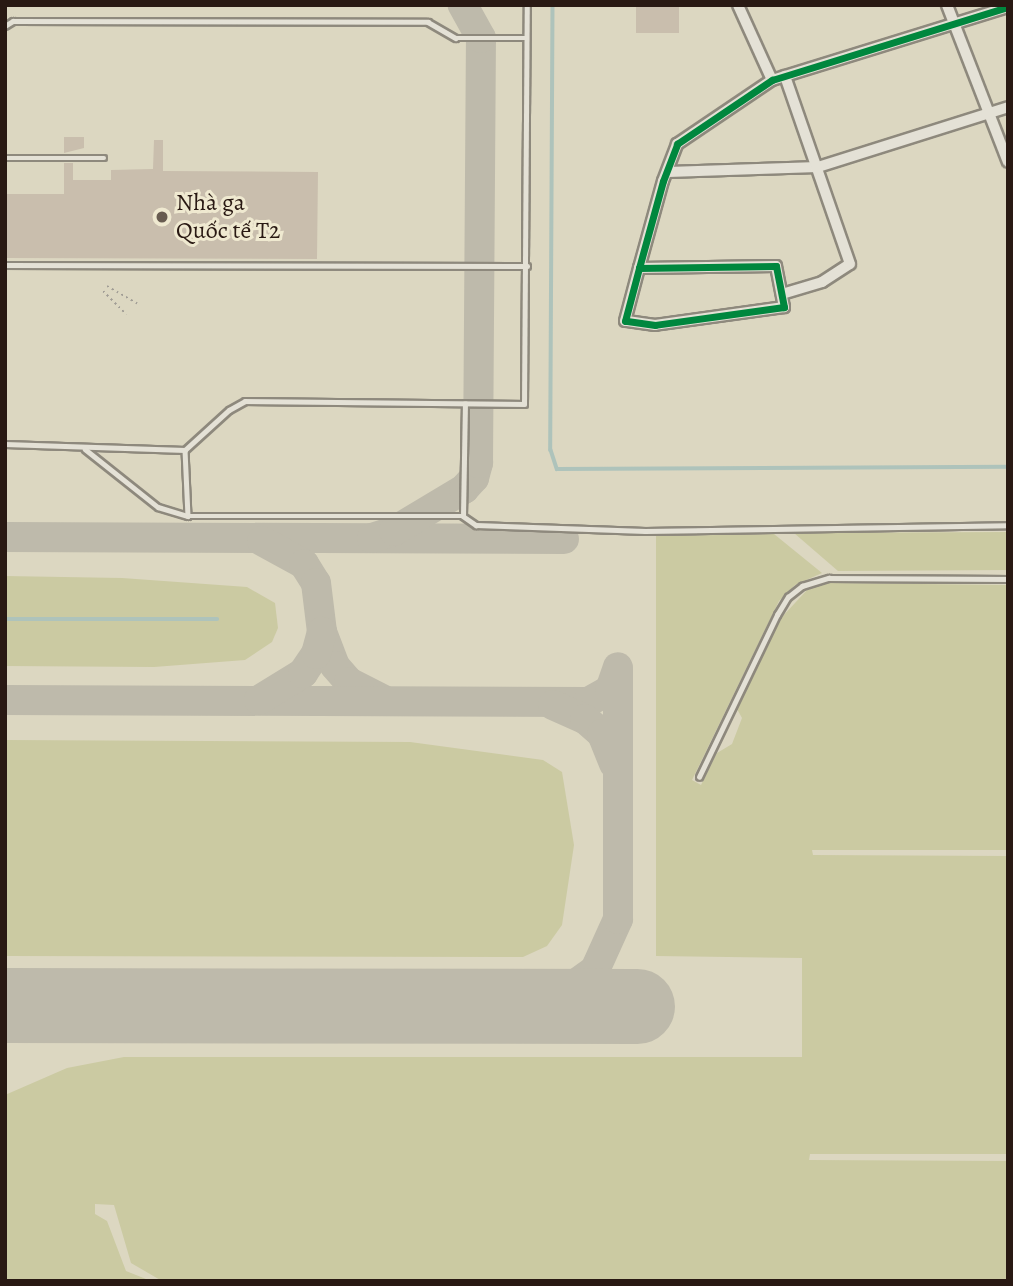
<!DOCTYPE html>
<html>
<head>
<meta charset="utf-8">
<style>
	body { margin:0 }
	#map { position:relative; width:1013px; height:1286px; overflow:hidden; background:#dcd7c1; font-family:Alegreya,serif }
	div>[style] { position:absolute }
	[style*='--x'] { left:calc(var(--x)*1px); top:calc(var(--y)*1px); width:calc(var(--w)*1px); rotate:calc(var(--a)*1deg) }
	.green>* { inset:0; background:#cbcaa2 }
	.stream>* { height:3.5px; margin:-1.75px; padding:0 1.75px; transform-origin:1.75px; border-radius:1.75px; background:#aec3bb }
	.taxiway>* { height:30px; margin:-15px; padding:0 15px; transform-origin:15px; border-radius:15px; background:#bebaab }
	.runway>* { height:75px; margin:-37.5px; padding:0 37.5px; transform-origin:37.5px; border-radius:37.5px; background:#bebaab }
	.building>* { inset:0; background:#c9bead; transform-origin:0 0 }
	.path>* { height:2px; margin-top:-1px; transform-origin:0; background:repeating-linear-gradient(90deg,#a19d95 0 2px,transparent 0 5.5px) }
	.roads { filter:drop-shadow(2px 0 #8e897d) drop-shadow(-2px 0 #8e897d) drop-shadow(0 2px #8e897d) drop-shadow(0 -2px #8e897d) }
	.service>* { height:4.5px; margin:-2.25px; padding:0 2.25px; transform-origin:2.25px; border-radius:2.25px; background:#e4e1d6 }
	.minor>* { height:10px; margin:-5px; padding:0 5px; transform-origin:5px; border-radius:5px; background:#e4e1d6 }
	.cycleway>* { height:7px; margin:-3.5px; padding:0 3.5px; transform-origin:3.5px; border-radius:3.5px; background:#00873e }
	.dots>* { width:19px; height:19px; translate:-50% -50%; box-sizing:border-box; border:4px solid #efe9d0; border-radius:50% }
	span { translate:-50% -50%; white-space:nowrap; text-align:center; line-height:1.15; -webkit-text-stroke:6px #efe9d0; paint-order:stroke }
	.poi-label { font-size:24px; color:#291913 }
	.left { translate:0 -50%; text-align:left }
	.frame { position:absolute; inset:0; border:7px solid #291913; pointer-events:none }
</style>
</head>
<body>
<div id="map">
	<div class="green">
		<div style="clip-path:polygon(1008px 532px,1008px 570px,838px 571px,794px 533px)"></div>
		<div style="clip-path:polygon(774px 534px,822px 573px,795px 585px,779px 601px,692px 780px,701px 785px,717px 753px,732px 744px,742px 718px,737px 709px,781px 618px,808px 589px,828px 583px,1008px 585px,1008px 850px,812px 850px,813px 855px,1008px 856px,1008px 1154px,810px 1154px,809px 1160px,1008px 1161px,1008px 1281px,162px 1281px,131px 1263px,114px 1205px,95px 1204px,95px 1214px,107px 1221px,126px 1271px,151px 1281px,5px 1281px,5px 1095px,67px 1068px,124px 1057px,802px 1057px,802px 958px,656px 956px,656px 536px)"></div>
		<div style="clip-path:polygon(5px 576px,122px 578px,247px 587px,275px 603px,278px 628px,272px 642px,245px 660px,154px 667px,5px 666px)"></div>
		<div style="clip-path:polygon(5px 740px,410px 742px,543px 760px,562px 772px,574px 845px,562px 925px,547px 946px,523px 957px,5px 956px)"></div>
	</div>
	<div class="stream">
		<div style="--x:553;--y:5;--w:445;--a:90.3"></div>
		<div style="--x:551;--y:450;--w:20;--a:72"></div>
		<div style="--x:557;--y:469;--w:451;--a:-0.3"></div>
		<div style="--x:5;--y:619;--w:212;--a:0"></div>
	</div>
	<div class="taxiway">
		<div style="--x:5;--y:537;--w:559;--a:0.2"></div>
		<div style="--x:372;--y:538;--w:23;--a:-18"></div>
		<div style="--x:394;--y:531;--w:82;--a:-31"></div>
		<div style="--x:464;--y:489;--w:15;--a:-48"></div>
		<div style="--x:474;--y:478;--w:16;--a:-75"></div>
		<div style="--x:478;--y:463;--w:425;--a:-89.6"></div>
		<div style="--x:481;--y:38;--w:38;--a:-119"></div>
		<div style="--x:262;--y:541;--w:48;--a:28.7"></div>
		<div style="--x:304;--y:564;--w:22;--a:58"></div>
		<div style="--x:316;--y:583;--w:49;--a:83"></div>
		<div style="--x:322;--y:632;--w:36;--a:69"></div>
		<div style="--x:335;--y:666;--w:21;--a:49"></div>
		<div style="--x:349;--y:682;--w:38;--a:27"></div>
		<div style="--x:5;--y:700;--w:583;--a:0.2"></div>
		<div style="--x:588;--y:702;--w:25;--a:-29"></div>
		<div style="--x:610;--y:690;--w:24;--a:-71"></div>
		<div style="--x:259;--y:700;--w:52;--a:-31.5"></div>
		<div style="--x:303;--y:673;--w:23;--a:-56"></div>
		<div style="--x:316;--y:654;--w:23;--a:-75"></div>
		<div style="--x:553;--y:705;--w:35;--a:24"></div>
		<div style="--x:585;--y:719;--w:23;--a:41"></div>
		<div style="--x:602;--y:734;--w:32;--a:68"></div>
		<div style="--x:530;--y:1006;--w:27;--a:-17"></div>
		<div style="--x:556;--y:998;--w:48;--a:-35.7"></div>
		<div style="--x:595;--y:970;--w:56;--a:-65.7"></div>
		<div style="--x:618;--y:919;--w:250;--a:-90"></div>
	</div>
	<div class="runway">
		<div style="--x:5;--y:1005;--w:632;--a:0.09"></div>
	</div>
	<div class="building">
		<div style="left:636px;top:5px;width:43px;height:28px"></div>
		<div style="clip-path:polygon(64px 137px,84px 137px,84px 148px,64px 153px)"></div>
		<div style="clip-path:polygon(154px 140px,163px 140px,163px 171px,318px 172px,317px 259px,5px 258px,5px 194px,64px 194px,64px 163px,73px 163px,73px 180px,111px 180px,111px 170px,153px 169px)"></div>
	</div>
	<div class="path">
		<div style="--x:107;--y:286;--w:36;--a:30"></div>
		<div style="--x:103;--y:291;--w:33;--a:45"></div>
	</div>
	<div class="roads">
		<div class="service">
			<div style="--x:5;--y:26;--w:9;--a:-32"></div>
			<div style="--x:13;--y:21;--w:415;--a:0.1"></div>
			<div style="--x:428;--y:22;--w:32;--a:30"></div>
			<div style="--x:456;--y:38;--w:71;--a:0"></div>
			<div style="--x:5;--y:158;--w:99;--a:0"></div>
			<div style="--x:5;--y:265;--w:522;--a:0.11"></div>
			<div style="--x:5;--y:444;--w:180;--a:1.9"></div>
			<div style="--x:185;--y:450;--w:59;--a:-42.3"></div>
			<div style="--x:229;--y:410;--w:18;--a:-29"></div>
			<div style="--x:245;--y:401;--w:279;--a:0.6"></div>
			<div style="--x:524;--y:404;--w:399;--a:-89.6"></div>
			<div style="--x:85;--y:449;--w:93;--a:38.5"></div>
			<div style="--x:158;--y:507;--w:31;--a:17"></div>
			<div style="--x:185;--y:450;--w:66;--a:87.4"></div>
			<div style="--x:188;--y:516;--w:275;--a:0"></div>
			<div style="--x:463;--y:516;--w:16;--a:35"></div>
			<div style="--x:476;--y:525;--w:169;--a:2"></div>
			<div style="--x:645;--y:531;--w:363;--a:-0.9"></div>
			<div style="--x:463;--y:516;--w:112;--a:-89"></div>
			<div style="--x:699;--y:777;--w:180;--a:-64.3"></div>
			<div style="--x:777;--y:615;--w:21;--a:-59"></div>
			<div style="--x:788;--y:597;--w:18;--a:-38"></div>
			<div style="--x:802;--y:586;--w:28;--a:-17"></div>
			<div style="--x:829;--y:578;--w:179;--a:0.3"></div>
		</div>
		<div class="minor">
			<div style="--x:738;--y:5;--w:82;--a:65.6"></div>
			<div style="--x:947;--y:5;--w:168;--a:68.8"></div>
			<div style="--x:668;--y:172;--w:150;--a:-1.9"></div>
			<div style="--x:818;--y:167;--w:199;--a:-17.5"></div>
			<div style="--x:639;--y:268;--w:137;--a:-0.8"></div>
			<div style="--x:776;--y:266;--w:42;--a:79"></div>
			<div style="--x:784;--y:307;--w:130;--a:172.1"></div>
			<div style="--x:655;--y:325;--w:30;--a:-172"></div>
			<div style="--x:625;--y:321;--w:55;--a:-75.2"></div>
			<div style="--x:639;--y:268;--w:90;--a:-74.6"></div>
			<div style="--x:663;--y:181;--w:40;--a:-69"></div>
			<div style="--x:677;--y:144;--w:115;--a:-34"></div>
			<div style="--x:772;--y:80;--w:247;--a:-17.2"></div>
			<div style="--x:782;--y:294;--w:42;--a:-16.7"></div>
			<div style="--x:822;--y:282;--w:33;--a:-33"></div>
			<div style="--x:850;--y:264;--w:199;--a:-109.1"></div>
		</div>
	</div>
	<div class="cycleway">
		<div style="--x:639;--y:268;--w:137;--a:-0.8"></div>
		<div style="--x:776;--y:266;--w:42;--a:79"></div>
		<div style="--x:784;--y:307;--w:130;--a:172.1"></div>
		<div style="--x:655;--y:325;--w:30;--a:-172"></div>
		<div style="--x:625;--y:321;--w:55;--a:-75.2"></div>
		<div style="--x:639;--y:268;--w:90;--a:-74.6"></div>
		<div style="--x:663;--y:181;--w:40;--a:-69"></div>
		<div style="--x:677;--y:144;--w:115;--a:-34"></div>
		<div style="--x:772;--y:80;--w:247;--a:-17.2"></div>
	</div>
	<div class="dots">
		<div style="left:162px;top:217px;background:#685c50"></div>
	</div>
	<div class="poi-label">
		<span class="left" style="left:176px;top:217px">Nhà ga<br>Quốc tế T2</span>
	</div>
	<div class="frame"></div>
</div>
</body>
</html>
